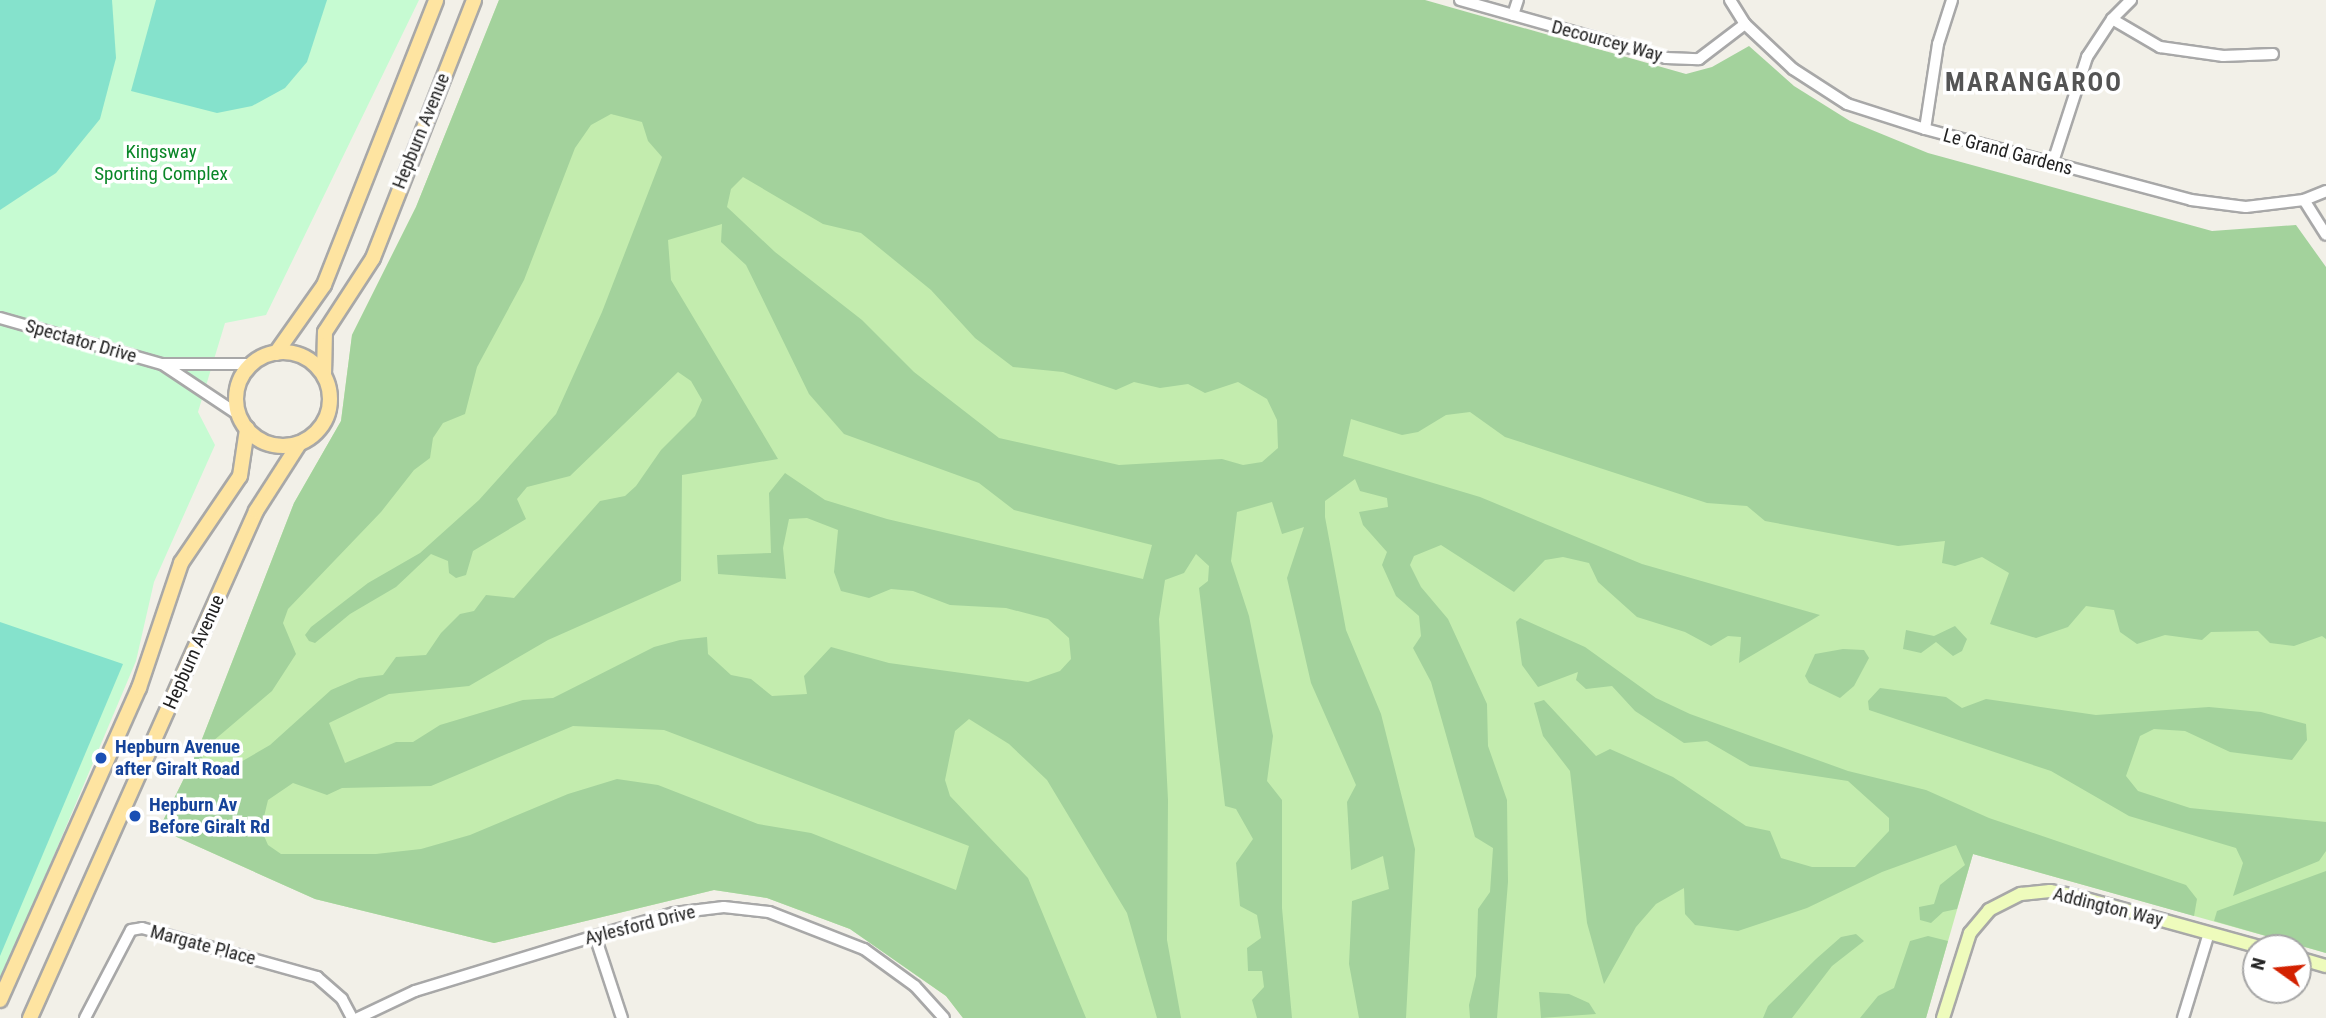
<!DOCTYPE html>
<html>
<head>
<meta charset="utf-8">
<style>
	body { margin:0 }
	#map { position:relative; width:2326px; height:1018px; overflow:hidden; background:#f2f0e8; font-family:"Roboto Condensed",sans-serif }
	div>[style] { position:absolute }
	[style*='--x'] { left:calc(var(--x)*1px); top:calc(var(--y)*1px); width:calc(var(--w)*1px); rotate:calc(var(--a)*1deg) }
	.grass>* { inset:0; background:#c3ecae }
	.forest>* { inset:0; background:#a3d29c }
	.park>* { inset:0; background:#c6fbd2 }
	.pitch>* { inset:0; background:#85e2cc }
	.roads { filter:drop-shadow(2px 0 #a8a8a8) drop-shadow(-2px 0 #a8a8a8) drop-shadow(0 2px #a8a8a8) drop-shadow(0 -2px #a8a8a8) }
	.street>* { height:10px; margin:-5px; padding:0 5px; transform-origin:5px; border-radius:5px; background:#fff }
	.secondary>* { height:12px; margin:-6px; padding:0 6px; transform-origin:6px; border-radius:6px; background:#eefbbc }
	.primary>* { height:14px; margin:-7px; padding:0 7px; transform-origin:7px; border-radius:7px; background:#fee4a1 }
	.primary>.ring { margin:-7px; padding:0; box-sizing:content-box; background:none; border:14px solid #fee4a1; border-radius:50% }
	.dots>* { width:19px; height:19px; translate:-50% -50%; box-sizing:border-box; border:4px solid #fff; border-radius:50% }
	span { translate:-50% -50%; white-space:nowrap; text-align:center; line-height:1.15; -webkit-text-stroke:7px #fff; paint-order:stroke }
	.street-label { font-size:19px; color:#212121 }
	.park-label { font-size:19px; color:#098627 }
	.transit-label { font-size:19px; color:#164399; font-weight:700 }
	.left { translate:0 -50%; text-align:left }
	.district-label { font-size:26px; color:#545454; font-weight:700; letter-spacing:2px }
	.north { position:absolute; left:2242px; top:934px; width:70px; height:70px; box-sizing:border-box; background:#fff; border:2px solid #a6a6a6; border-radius:50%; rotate:285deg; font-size:19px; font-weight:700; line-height:28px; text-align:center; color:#212121 }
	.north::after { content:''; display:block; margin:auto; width:24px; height:32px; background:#d32100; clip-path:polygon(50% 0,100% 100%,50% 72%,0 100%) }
</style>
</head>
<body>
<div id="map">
	<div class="grass">
		<div style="clip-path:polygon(499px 0,2326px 618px,2326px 953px,1973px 854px,1926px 1018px,963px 1018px,946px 996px,850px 929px,767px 898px,714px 890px,494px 943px,315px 899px,159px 829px,197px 752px,294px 503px,341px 421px,352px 335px,416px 207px)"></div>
	</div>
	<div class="forest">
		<div style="clip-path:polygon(evenodd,499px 0,1425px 0,1686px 74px,1712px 67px,1749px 46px,1794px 86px,1850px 121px,1928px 153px,2212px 231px,2296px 225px,2326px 267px,2326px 639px,2322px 636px,2294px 646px,2270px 643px,2258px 631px,2211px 632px,2202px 640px,2165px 635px,2137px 644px,2120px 632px,2114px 610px,2086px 606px,2068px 627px,2036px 638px,1990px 624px,2009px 573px,1982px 557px,1955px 566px,1942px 563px,1945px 541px,1898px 546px,1765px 521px,1747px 506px,1707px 503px,1505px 437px,1470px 412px,1446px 415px,1418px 432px,1402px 435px,1351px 419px,1343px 456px,1480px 497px,1642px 564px,1820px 615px,1739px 663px,1741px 637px,1728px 636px,1711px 646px,1685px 632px,1637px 617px,1598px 582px,1589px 563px,1563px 557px,1545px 560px,1514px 592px,1441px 545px,1414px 556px,1410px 565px,1421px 587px,1448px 619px,1487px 704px,1488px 746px,1507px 800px,1508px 882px,1497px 1018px,1470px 1018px,1469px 1005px,1476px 976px,1478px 909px,1490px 892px,1493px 848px,1475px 837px,1431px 682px,1413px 648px,1421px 636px,1419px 616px,1396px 596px,1382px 565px,1387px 552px,1363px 525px,1359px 512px,1388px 507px,1387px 498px,1360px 491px,1355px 479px,1325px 501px,1325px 517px,1346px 630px,1381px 714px,1415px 849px,1406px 1018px,1359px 1018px,1349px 964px,1352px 901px,1389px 889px,1383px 856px,1351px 870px,1347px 802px,1356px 785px,1311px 683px,1287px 578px,1304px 527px,1282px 534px,1272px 502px,1237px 512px,1231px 561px,1249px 616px,1273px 736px,1267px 781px,1282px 800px,1282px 908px,1292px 1018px,1257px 1018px,1252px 1000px,1264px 987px,1262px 971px,1248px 971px,1247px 948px,1261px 938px,1257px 915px,1240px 906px,1236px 863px,1253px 839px,1236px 809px,1225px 806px,1199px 588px,1208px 581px,1209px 566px,1196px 554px,1184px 573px,1165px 580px,1159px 619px,1168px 800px,1167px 940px,1181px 1018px,1157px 1018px,1127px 913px,1047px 780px,1009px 744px,969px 719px,955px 731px,945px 780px,950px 796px,1028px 878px,1086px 1018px,963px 1018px,946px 996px,850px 929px,767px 898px,714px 890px,494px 943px,315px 899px,159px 829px,197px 752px,294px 503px,341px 421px,352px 335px,416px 207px,499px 0,611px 114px,642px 122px,648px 141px,662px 157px,602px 312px,556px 414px,479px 500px,420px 553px,368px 583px,311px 627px,305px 635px,309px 641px,315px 643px,350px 614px,396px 587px,431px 554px,448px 561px,449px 573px,456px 578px,466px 575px,473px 551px,526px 519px,517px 499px,527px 487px,570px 476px,678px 372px,691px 381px,702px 400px,695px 416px,661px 450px,636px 486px,625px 496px,600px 501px,514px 598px,486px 595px,474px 611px,460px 614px,441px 633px,426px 655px,396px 657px,383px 675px,359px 678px,331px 690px,270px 745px,215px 777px,199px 753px,272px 691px,296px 654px,283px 623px,288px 609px,381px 512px,414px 470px,430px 458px,433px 438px,443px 423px,465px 414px,477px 367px,524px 280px,575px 148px,591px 125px,611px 114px,499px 0,743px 177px,823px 224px,861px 233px,931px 290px,975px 338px,1013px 367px,1063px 372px,1116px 390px,1134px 382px,1160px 388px,1188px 384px,1205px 393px,1238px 382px,1267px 399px,1277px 420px,1278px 448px,1262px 462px,1243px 465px,1222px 459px,1119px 465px,999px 438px,914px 372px,862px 320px,775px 252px,727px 207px,731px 189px,743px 177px,499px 0,722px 224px,721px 242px,746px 265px,809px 394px,844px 434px,979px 483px,1014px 510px,1152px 545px,1143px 579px,887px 519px,825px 500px,785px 473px,769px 493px,771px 553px,717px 555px,718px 574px,786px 579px,783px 548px,789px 519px,807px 518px,838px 530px,834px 572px,841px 591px,869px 598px,891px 589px,913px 591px,950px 605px,1006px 608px,1048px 619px,1069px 638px,1071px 659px,1060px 671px,1028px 682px,889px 663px,831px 647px,804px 676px,807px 694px,772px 696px,751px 679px,731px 675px,708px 654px,707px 637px,680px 640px,654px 647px,553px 698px,523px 700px,440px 725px,413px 742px,396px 742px,345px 763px,329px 723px,389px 694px,469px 686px,548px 640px,681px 581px,682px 475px,778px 459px,671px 280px,668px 240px,722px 224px,499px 0,573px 726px,664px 730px,969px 846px,956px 890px,811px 833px,758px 824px,658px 785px,617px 779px,568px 794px,470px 835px,421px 849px,376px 854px,281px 854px,268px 845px,261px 829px,268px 800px,293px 783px,327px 795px,342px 788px,431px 786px,573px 726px)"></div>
		<div style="clip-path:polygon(1520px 618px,1585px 647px,1656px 698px,1690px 714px,1848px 771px,1926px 790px,1989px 818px,2186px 885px,2197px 899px,2194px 916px,1973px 854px,1957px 909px,1943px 912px,1931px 923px,1920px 920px,1919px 907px,1934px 904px,1940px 885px,1965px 865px,1956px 845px,1882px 872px,1807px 908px,1738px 931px,1695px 925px,1685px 914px,1684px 888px,1656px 904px,1636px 927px,1604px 984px,1587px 923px,1570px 771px,1543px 736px,1534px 703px,1544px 700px,1596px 756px,1610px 749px,1673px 777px,1746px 826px,1770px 831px,1781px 858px,1812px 867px,1855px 867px,1889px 831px,1889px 818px,1848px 781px,1750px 766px,1707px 741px,1684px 743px,1635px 711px,1612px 686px,1586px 689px,1576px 680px,1578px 672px,1538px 687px,1522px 665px,1516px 622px)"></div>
		<div style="clip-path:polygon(1955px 626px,1967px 639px,1962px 651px,1953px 656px,1936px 642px,1921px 653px,1903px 649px,1906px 630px,1934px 636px)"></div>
		<div style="clip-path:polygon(1843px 649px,1864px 650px,1869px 658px,1854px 686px,1840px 698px,1809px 683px,1805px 676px,1815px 654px)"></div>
		<div style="clip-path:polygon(1880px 688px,1946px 697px,1962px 708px,1986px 699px,2096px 715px,2209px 707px,2261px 712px,2306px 724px,2307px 740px,2292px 760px,2230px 752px,2185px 731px,2154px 729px,2140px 736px,2126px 776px,2138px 791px,2190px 808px,2326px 822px,2326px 851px,2319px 861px,2233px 896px,2243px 863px,2236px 848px,2129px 816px,2051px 771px,1869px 710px,1868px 701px)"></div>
		<div style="clip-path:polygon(2326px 871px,2326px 953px,2214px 921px,2217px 911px)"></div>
		<div style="clip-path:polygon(1856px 934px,1864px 941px,1832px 966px,1792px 1018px,1763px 1018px,1768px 1006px,1816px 959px,1841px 937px)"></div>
		<div style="clip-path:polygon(1928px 936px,1948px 941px,1926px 1018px,1860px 1018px,1878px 996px,1894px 988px,1910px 941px)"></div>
		<div style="clip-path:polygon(1539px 992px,1569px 994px,1589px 1003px,1596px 1014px,1541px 1018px)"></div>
	</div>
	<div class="park">
		<div style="clip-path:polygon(0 0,419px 0,266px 315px,225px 323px,198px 412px,215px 445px,154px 582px,136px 661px,0 983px)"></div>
	</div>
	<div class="pitch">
		<div style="clip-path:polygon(0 0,112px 0,116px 58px,100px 119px,56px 173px,0 210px)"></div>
		<div style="clip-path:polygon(156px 0,327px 0,307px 62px,285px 88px,252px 106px,217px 113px,131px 91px)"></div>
		<div style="clip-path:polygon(0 622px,123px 664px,0 956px)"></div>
	</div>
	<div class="roads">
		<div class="street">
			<div style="--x:1460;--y:0;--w:214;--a:15.7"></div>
			<div style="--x:1666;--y:58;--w:33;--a:2"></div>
			<div style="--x:1699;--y:59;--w:58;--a:-37.3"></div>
			<div style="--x:1730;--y:0;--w:28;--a:58"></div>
			<div style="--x:1745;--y:24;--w:66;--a:43.2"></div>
			<div style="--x:1793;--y:69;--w:64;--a:32.9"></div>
			<div style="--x:1847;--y:104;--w:82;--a:17.8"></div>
			<div style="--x:1925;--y:129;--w:275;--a:14.9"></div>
			<div style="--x:2191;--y:200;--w:55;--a:7.3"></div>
			<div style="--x:2246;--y:207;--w:58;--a:-6.9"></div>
			<div style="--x:2304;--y:200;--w:24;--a:-22"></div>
			<div style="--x:1513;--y:15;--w:16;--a:-72"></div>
			<div style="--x:2112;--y:19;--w:56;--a:30.3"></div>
			<div style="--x:2160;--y:47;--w:64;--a:8.1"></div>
			<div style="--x:2223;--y:56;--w:50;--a:-2.3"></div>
			<div style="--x:1925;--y:129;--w:86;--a:-81.3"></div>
			<div style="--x:1938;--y:44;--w:46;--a:-72.3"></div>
			<div style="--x:2052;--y:165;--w:114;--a:-72"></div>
			<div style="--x:2087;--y:57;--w:45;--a:-56.7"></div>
			<div style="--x:2112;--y:19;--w:27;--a:-45"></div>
			<div style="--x:2304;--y:200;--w:41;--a:57.8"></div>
			<div style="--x:0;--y:318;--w:168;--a:15.9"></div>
			<div style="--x:162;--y:364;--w:91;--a:0"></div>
			<div style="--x:164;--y:365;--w:87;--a:33.7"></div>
			<div style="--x:595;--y:936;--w:86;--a:71.8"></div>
			<div style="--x:85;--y:1018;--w:99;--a:-62.4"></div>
			<div style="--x:131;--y:930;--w:11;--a:-10"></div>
			<div style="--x:142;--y:928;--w:182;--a:15.6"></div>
			<div style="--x:317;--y:977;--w:33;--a:41"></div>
			<div style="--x:342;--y:999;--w:21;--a:62"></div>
			<div style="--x:358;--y:1018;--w:63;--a:-25.3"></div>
			<div style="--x:415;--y:991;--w:188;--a:-17"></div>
			<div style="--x:595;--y:936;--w:82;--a:-16.2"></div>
			<div style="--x:674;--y:913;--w:50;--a:-6.8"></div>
			<div style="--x:724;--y:907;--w:45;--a:6.3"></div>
			<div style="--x:769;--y:912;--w:102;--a:21.3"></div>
			<div style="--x:864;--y:949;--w:63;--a:36"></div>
			<div style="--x:915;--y:986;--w:43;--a:47.8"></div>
			<div style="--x:2183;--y:1018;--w:89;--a:-73"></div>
		</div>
		<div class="secondary">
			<div style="--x:2298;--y:958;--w:29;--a:16"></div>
			<div style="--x:1943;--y:1018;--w:89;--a:-72.4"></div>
			<div style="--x:1970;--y:933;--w:30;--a:-50"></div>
			<div style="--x:1989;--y:910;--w:36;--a:-27"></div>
			<div style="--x:2021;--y:894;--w:29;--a:-6"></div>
			<div style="--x:2050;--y:891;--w:21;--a:11"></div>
			<div style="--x:2071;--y:895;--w:200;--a:15.4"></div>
		</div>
		<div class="primary">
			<div class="ring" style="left:236px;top:352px;width:80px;height:80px"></div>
			<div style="--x:276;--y:353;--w:83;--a:-54.8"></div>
			<div style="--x:324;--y:285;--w:306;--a:-68.5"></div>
			<div style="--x:324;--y:375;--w:43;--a:-88.7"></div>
			<div style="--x:325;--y:332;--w:88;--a:-57"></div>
			<div style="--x:373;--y:258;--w:277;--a:-68.6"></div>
			<div style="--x:0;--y:1000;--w:342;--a:-66"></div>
			<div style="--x:139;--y:688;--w:132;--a:-71.4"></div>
			<div style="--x:181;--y:563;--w:105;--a:-55.9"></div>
			<div style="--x:240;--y:476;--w:48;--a:-81.5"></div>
			<div style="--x:30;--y:1018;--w:555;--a:-65.97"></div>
			<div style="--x:256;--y:511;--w:80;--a:-57.3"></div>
		</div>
	</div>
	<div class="dots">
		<div style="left:101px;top:758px;background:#1a4fb4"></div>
		<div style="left:135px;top:816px;background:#1a4fb4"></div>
	</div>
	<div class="street-label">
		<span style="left:1607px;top:41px;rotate:15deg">Decourcey Way</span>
		<span style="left:421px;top:131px;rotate:-68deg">Hepburn Avenue</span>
		<span style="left:2008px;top:152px;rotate:15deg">Le Grand Gardens</span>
		<span style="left:81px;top:341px;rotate:16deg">Spectator Drive</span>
		<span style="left:194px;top:652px;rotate:-66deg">Hepburn Avenue</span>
		<span style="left:2108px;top:907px;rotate:14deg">Addington Way</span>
		<span style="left:640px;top:925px;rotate:-14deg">Aylesford Drive</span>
		<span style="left:203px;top:945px;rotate:15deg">Margate Place</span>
	</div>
	<div class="park-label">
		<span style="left:161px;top:163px">Kingsway<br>Sporting Complex</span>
	</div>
	<div class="transit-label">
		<span class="left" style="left:115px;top:758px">Hepburn Avenue<br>after Giralt Road</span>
		<span class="left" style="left:149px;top:816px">Hepburn Av<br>Before Giralt Rd</span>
	</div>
	<div class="district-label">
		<span style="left:2034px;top:83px">MARANGAROO</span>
	</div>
	<div class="north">N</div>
</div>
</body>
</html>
